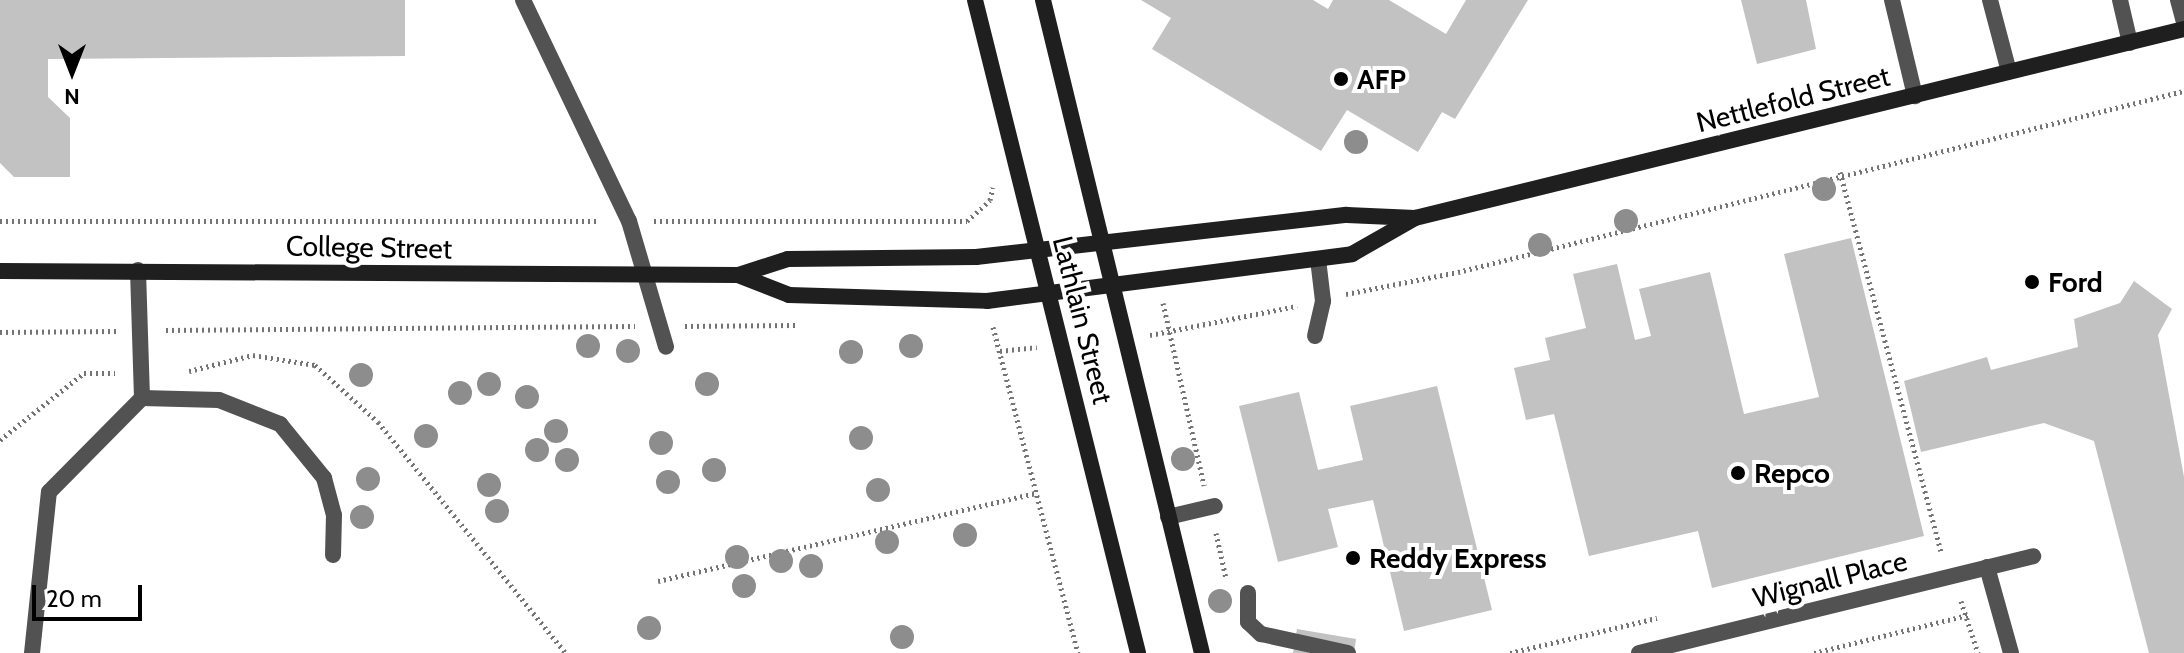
<!DOCTYPE html>
<html>
<head>
<meta charset="utf-8">
<style>
	body { margin:0 }
	#map { position:relative; width:2184px; height:653px; overflow:hidden; background:#fff; font-family:Cabin,sans-serif }
	div>[style] { position:absolute }
	[style*='--x'] { left:calc(var(--x)*1px); top:calc(var(--y)*1px); width:calc(var(--w)*1px); rotate:calc(var(--a)*1deg) }
	.building>* { inset:0; background:#c2c2c2 }
	.path>* { height:5px; margin-top:-2.5px; transform-origin:0; background:repeating-linear-gradient(90deg,#747474 0 2px,transparent 0 6px) }
	.lane>* { height:16px; margin:-8px; padding:0 8px; transform-origin:8px; border-radius:8px; background:#525252 }
	.street>* { height:16px; margin:-8px; padding:0 8px; transform-origin:8px; border-radius:8px; background:#525252 }
	.secondary>* { height:16px; margin:-8px; padding:0 8px; transform-origin:8px; border-radius:8px; background:#1f1f1f }
	.trees>* { width:24px; height:24px; margin:-12px; border-radius:50%; background:#8d8d8d }
	.dots>* { width:22px; height:22px; translate:-50% -50%; box-sizing:border-box; border:4px solid #fff; border-radius:50% }
	span { translate:-50% -50%; white-space:nowrap; text-align:center; line-height:1.15; -webkit-text-stroke:8px #fff; paint-order:stroke }
	.poi-label { font-size:28px; color:#000; font-weight:700 }
	.left { translate:0 -50%; text-align:left }
	.street-label { font-size:28px; color:#000 }
	.north { position:absolute; left:32px; top:32px; width:80px; height:80px; -webkit-text-stroke:6px #fff; paint-order:stroke; rotate:180deg; font-size:22px; font-weight:700; line-height:32px; text-align:center; color:#000 }
	.north::after { content:''; display:block; margin:auto; width:28px; height:36px; background:#000; clip-path:polygon(50% 0,100% 100%,50% 72%,0 100%) }
	.scale { position:absolute; left:32px; top:585px; width:110px; height:36px; box-sizing:border-box; border:4px solid #000; border-top:0; padding-left:10px; font-size:24px; line-height:28px; white-space:nowrap; color:#000; -webkit-text-stroke:6px #fff; paint-order:stroke }
</style>
</head>
<body>
<div id="map">
	<div class="building">
		<div style="clip-path:polygon(0 0,405px 0,405px 56px,48px 59px,48px 97px,70px 118px,70px 177px,14px 177px,0 163px)"></div>
		<div style="clip-path:polygon(1141px 0,1313px 0,1328px 9px,1333px 0,1389px 0,1446px 34px,1466px 0,1528px 0,1455px 119px,1442px 112px,1418px 152px,1347px 110px,1321px 151px,1152px 49px,1171px 18px)"></div>
		<div style="clip-path:polygon(1741px 0,1806px 0,1816px 49px,1757px 64px)"></div>
		<div style="clip-path:polygon(1851px 238px,1924px 536px,1712px 588px,1698px 531px,1589px 556px,1554px 414px,1526px 420px,1514px 368px,1550px 360px,1545px 338px,1586px 328px,1573px 274px,1617px 264px,1635px 340px,1651px 336px,1639px 289px,1710px 272px,1744px 414px,1819px 397px,1784px 254px)"></div>
		<div style="clip-path:polygon(2134px 281px,2172px 309px,2158px 335px,2184px 477px,2184px 653px,2149px 653px,2094px 441px,2044px 423px,1921px 452px,1904px 381px,1987px 357px,1991px 370px,2078px 347px,2074px 319px,2120px 303px)"></div>
		<div style="clip-path:polygon(1437px 386px,1492px 610px,1404px 631px,1373px 500px,1328px 509px,1338px 547px,1278px 562px,1239px 406px,1299px 392px,1318px 470px,1363px 460px,1350px 406px)"></div>
		<div style="clip-path:polygon(1297px 629px,1356px 639px,1354px 653px,1293px 653px)"></div>
	</div>
	<div class="path">
		<div style="--x:1840;--y:172;--w:392;--a:75.1"></div>
		<div style="--x:0;--y:221;--w:600;--a:0"></div>
		<div style="--x:654;--y:221;--w:313;--a:0"></div>
		<div style="--x:967;--y:221;--w:31;--a:-42"></div>
		<div style="--x:990;--y:200;--w:13;--a:-77"></div>
		<div style="--x:1346;--y:294;--w:114;--a:-11.1"></div>
		<div style="--x:1458;--y:272;--w:748;--a:-14"></div>
		<div style="--x:1163;--y:303;--w:187;--a:77.3"></div>
		<div style="--x:685;--y:326;--w:110;--a:-0.5"></div>
		<div style="--x:993;--y:327;--w:337;--a:75.4"></div>
		<div style="--x:166;--y:330;--w:469;--a:-0.5"></div>
		<div style="--x:0;--y:332;--w:116;--a:-0.5"></div>
		<div style="--x:1150;--y:335;--w:150;--a:-11.2"></div>
		<div style="--x:1000;--y:351;--w:37;--a:-6"></div>
		<div style="--x:189;--y:371;--w:66;--a:-14"></div>
		<div style="--x:253;--y:355;--w:63;--a:9.2"></div>
		<div style="--x:315;--y:365;--w:85;--a:42.1"></div>
		<div style="--x:378;--y:422;--w:298;--a:50.9"></div>
		<div style="--x:0;--y:440;--w:107;--a:-38.6"></div>
		<div style="--x:84;--y:373;--w:31;--a:0"></div>
		<div style="--x:1216;--y:533;--w:46;--a:77.5"></div>
		<div style="--x:658;--y:581;--w:388;--a:-13.1"></div>
		<div style="--x:1961;--y:601;--w:55;--a:71.9"></div>
		<div style="--x:1510;--y:653;--w:151;--a:-13.4"></div>
		<div style="--x:1814;--y:653;--w:159;--a:-13.9"></div>
	</div>
	<div class="lane">
		<div style="--x:523;--y:0;--w:245;--a:64.4"></div>
		<div style="--x:629;--y:221;--w:131;--a:73.6"></div>
		<div style="--x:1892;--y:0;--w:99;--a:76.5"></div>
		<div style="--x:1990;--y:0;--w:74;--a:75.2"></div>
		<div style="--x:2120;--y:0;--w:44;--a:76.9"></div>
		<div style="--x:2178;--y:0;--w:23;--a:75"></div>
		<div style="--x:1315;--y:336;--w:36;--a:-77"></div>
		<div style="--x:1323;--y:301;--w:42;--a:-96.8"></div>
		<div style="--x:142;--y:398;--w:77;--a:1.5"></div>
		<div style="--x:219;--y:400;--w:66;--a:21.5"></div>
		<div style="--x:280;--y:424;--w:70;--a:50.8"></div>
		<div style="--x:324;--y:478;--w:38;--a:75"></div>
		<div style="--x:334;--y:515;--w:40;--a:91.4"></div>
		<div style="--x:1168;--y:517;--w:48;--a:-13.2"></div>
		<div style="--x:1987;--y:567;--w:89;--a:74.4"></div>
		<div style="--x:1248;--y:593;--w:29;--a:90"></div>
		<div style="--x:1248;--y:622;--w:18;--a:43"></div>
		<div style="--x:1261;--y:634;--w:89;--a:12.3"></div>
		<div style="--x:32;--y:653;--w:162;--a:-84"></div>
		<div style="--x:49;--y:492;--w:132;--a:-45.3"></div>
		<div style="--x:142;--y:398;--w:128;--a:-91.8"></div>
	</div>
	<div class="street">
		<div style="--x:1639;--y:653;--w:406;--a:-13.8"></div>
	</div>
	<div class="secondary">
		<div style="--x:975;--y:0;--w:673;--a:75.98"></div>
		<div style="--x:1043;--y:0;--w:672;--a:76.32"></div>
		<div style="--x:0;--y:271;--w:738;--a:0.31"></div>
		<div style="--x:738;--y:275;--w:52;--a:-17.7"></div>
		<div style="--x:788;--y:259;--w:188;--a:-0.6"></div>
		<div style="--x:976;--y:257;--w:373;--a:-6.5"></div>
		<div style="--x:1347;--y:215;--w:68;--a:2.5"></div>
		<div style="--x:1415;--y:218;--w:792;--a:-13.81"></div>
		<div style="--x:738;--y:275;--w:55;--a:21.4"></div>
		<div style="--x:789;--y:295;--w:198;--a:1.7"></div>
		<div style="--x:987;--y:301;--w:368;--a:-7.3"></div>
		<div style="--x:1352;--y:254;--w:73;--a:-29.7"></div>
	</div>
	<div class="trees">
		<div style="left:1356px;top:142px"></div>
		<div style="left:1824px;top:189px"></div>
		<div style="left:1626px;top:221px"></div>
		<div style="left:1540px;top:245px"></div>
		<div style="left:588px;top:346px"></div>
		<div style="left:911px;top:346px"></div>
		<div style="left:628px;top:351px"></div>
		<div style="left:851px;top:352px"></div>
		<div style="left:361px;top:375px"></div>
		<div style="left:489px;top:384px"></div>
		<div style="left:707px;top:384px"></div>
		<div style="left:460px;top:393px"></div>
		<div style="left:527px;top:397px"></div>
		<div style="left:556px;top:431px"></div>
		<div style="left:426px;top:436px"></div>
		<div style="left:861px;top:438px"></div>
		<div style="left:661px;top:443px"></div>
		<div style="left:537px;top:450px"></div>
		<div style="left:1183px;top:459px"></div>
		<div style="left:567px;top:460px"></div>
		<div style="left:714px;top:470px"></div>
		<div style="left:368px;top:479px"></div>
		<div style="left:668px;top:482px"></div>
		<div style="left:489px;top:485px"></div>
		<div style="left:878px;top:490px"></div>
		<div style="left:497px;top:511px"></div>
		<div style="left:362px;top:517px"></div>
		<div style="left:965px;top:535px"></div>
		<div style="left:887px;top:542px"></div>
		<div style="left:737px;top:557px"></div>
		<div style="left:781px;top:561px"></div>
		<div style="left:811px;top:566px"></div>
		<div style="left:744px;top:586px"></div>
		<div style="left:1220px;top:601px"></div>
		<div style="left:649px;top:628px"></div>
		<div style="left:902px;top:637px"></div>
	</div>
	<div class="dots">
		<div style="left:1341px;top:79px;background:#000"></div>
		<div style="left:2032px;top:282px;background:#000"></div>
		<div style="left:1738px;top:473px;background:#000"></div>
		<div style="left:1353px;top:558px;background:#000"></div>
	</div>
	<div class="poi-label">
		<span class="left" style="left:1357px;top:79px">AFP</span>
		<span class="left" style="left:2048px;top:282px">Ford</span>
		<span class="left" style="left:1754px;top:473px">Repco</span>
		<span class="left" style="left:1369px;top:558px">Reddy Express</span>
	</div>
	<div class="street-label">
		<span style="left:1793px;top:99px;rotate:-14deg">Nettlefold Street</span>
		<span style="left:369px;top:247px;rotate:1deg">College Street</span>
		<span style="left:1083px;top:320px;rotate:76deg">Lathlain Street</span>
		<span style="left:1830px;top:579px;rotate:-14deg">Wignall Place</span>
	</div>
	<div class="north">N</div>
	<div class="scale">20 m</div>
</div>
</body>
</html>
